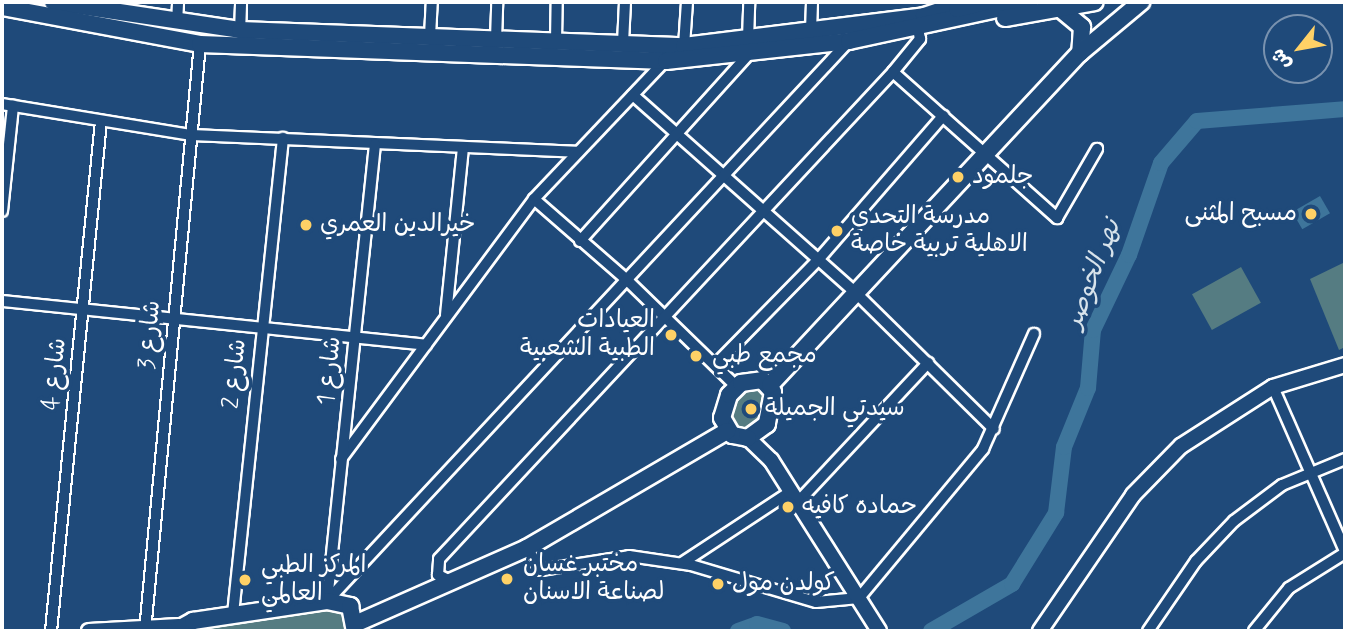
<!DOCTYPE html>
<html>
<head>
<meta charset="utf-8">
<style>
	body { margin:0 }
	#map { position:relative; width:1347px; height:633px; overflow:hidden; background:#1f4a7a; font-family:Mynerve,"Playpen Sans Arabic",sans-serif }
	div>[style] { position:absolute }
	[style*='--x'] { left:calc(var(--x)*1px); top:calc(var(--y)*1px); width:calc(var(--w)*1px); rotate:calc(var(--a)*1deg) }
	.green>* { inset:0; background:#557c82; transform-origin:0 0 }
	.water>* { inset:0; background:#3e759b; transform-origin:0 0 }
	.river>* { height:16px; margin:-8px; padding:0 8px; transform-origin:8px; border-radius:8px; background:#3e759b }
	.roads { filter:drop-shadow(2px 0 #fff) drop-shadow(-2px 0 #fff) drop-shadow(0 2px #fff) drop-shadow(0 -2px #fff) }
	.street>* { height:10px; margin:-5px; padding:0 5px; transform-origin:5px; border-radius:5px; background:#1f4a7a }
	.secondary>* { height:14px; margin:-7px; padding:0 7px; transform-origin:7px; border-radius:7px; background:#1f4a7a }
	.primary>* { height:16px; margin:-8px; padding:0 8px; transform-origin:8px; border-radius:8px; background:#1f4a7a }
	.dots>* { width:19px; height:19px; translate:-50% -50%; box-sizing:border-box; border:4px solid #1f4a7a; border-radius:50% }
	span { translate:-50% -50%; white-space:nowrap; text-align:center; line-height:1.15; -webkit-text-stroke:7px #1f4a7a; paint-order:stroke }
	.poi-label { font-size:24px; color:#fff }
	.left { translate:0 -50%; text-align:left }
	.right { translate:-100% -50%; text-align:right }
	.street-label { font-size:24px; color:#fff }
	.water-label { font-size:26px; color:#d8e3eb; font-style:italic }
	.frame { position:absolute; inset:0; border:4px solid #fff; pointer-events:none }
	.north { position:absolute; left:1263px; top:14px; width:70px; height:70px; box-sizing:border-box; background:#1f4a7a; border:2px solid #7992af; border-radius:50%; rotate:239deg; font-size:19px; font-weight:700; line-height:28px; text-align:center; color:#fff }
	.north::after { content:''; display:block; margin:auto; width:24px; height:32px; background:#ffd166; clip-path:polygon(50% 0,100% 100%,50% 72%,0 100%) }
</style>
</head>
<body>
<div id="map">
	<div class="green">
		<div style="clip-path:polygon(1345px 262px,1345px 347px,1339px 350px,1310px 279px)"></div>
		<div style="left:1241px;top:267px;width:41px;height:56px;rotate:61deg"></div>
		<div style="clip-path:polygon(746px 389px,762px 389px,768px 398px,761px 426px,743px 434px,729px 421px,735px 397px)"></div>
		<div style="clip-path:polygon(329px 606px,346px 613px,347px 631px,188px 631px)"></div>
	</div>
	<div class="water">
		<div style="left:1320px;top:196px;width:20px;height:32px;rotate:60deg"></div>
	</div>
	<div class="river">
		<div style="--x:738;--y:631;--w:20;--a:-20"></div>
		<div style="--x:757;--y:624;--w:27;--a:15"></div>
		<div style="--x:931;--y:631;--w:94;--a:-30.1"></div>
		<div style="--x:1012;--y:584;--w:84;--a:-58.2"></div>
		<div style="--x:1056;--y:513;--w:66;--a:-83.1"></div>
		<div style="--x:1064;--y:447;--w:64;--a:-67.9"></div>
		<div style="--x:1088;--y:388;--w:58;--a:-85.1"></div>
		<div style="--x:1093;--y:330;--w:83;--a:-64.4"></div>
		<div style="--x:1129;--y:255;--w:97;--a:-70.8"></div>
		<div style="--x:1161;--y:163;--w:55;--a:-49.4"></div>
		<div style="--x:1197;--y:121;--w:148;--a:-4.6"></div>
	</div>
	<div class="roads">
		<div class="street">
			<div style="--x:177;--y:23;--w:21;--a:-87"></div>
			<div style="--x:811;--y:31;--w:29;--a:-88"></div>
			<div style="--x:240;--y:33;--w:31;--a:-88"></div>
			<div style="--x:430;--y:36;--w:34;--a:-87"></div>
			<div style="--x:496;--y:39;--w:37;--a:-88"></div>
			<div style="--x:748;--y:39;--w:37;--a:-88"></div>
			<div style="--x:556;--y:41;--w:39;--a:-89"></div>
			<div style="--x:623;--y:43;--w:41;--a:-87.2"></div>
			<div style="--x:684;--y:46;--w:44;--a:-86.1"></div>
			<div style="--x:893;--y:72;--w:220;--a:41.7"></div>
			<div style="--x:1057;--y:218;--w:80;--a:-59.9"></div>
			<div style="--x:633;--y:95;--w:300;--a:41.6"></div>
			<div style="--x:857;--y:294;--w:192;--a:44.6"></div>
			<div style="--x:2;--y:104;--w:192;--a:9.3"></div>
			<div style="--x:191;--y:135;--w:386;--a:2.5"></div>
			<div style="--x:534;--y:199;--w:126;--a:41.1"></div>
			<div style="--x:629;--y:282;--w:149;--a:44.2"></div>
			<div style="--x:2;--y:211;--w:106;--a:-84"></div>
			<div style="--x:580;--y:241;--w:252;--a:-47.9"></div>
			<div style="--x:2;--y:301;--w:426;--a:5.9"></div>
			<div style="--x:446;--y:315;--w:168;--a:-84.2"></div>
			<div style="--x:716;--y:364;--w:146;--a:-45.6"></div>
			<div style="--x:818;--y:260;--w:191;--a:-49"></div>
			<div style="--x:1273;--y:387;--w:179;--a:66.3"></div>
			<div style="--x:341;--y:459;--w:324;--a:-53.4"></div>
			<div style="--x:534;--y:199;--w:190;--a:-46.5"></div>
			<div style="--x:797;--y:503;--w:192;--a:-46.9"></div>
			<div style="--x:527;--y:548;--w:26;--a:58"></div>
			<div style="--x:541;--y:570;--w:89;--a:-9"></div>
			<div style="--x:629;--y:556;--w:63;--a:8.3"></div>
			<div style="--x:691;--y:565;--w:130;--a:16.5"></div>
			<div style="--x:816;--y:602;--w:43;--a:-5.3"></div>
			<div style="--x:859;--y:598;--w:194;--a:-50.2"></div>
			<div style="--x:983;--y:449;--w:126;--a:-66.1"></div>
			<div style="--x:682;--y:563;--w:129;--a:-33.3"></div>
			<div style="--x:452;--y:582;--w:16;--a:-153"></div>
			<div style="--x:438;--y:575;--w:16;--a:-86"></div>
			<div style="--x:439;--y:559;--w:666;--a:-47.01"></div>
			<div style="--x:893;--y:72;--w:43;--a:-50.7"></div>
			<div style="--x:920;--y:39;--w:10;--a:-101"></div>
			<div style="--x:327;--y:601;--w:766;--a:-47.01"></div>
			<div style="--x:327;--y:601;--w:459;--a:-84"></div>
			<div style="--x:233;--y:614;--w:479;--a:-84"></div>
			<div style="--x:51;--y:631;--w:512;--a:-84.4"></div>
			<div style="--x:145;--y:631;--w:590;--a:-84.65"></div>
			<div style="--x:1148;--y:631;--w:85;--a:-55.6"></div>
			<div style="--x:1196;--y:561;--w:55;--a:-46.5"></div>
			<div style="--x:1234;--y:521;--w:60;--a:-36.9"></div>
			<div style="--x:1282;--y:485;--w:68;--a:-22.4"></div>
			<div style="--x:1254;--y:631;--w:55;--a:-50.9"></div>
			<div style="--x:1289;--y:588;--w:66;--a:-32"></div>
		</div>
		<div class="secondary">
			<div style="--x:748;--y:438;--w:32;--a:44"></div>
			<div style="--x:771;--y:460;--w:202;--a:57.7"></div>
			<div style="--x:89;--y:631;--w:90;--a:-3.2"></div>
			<div style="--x:1040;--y:631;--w:165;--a:-55.6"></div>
			<div style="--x:1133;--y:495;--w:69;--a:-45.6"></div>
			<div style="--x:1181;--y:446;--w:109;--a:-32.7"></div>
			<div style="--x:1273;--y:387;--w:75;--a:-17"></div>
		</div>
		<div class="primary">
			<div style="--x:53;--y:2;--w:189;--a:8.5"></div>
			<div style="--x:240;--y:30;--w:444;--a:2.1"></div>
			<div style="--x:684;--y:46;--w:242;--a:-7.1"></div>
			<div style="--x:924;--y:16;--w:44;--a:-18.4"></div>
			<div style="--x:1057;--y:6;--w:33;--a:40"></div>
			<div style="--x:1082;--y:27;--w:26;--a:94"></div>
			<div style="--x:2;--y:7;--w:201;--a:10.6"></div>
			<div style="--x:200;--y:44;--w:466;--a:2.1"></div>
			<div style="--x:666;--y:61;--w:184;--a:-6.2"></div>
			<div style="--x:849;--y:41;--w:185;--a:-12.2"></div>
			<div style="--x:957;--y:9;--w:29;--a:-14"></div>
			<div style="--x:1005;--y:18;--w:91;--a:-10.1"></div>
			<div style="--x:762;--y:380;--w:16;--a:47"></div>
			<div style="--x:773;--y:392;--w:33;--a:101"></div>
			<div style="--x:767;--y:424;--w:24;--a:144"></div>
			<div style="--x:748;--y:438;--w:16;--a:-169"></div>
			<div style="--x:732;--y:435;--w:20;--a:-120"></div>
			<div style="--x:722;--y:418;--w:24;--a:-73"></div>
			<div style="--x:729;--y:395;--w:17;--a:-45"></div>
			<div style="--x:741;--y:383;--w:21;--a:-8"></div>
			<div style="--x:770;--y:385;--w:454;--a:-47"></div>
			<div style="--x:1080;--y:53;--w:80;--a:-39.9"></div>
			<div style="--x:357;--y:623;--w:186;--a:-23.8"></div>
			<div style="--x:527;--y:548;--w:232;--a:-30.3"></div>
			<div style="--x:175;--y:631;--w:21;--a:-29"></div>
			<div style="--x:193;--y:621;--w:135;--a:-8.5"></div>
			<div style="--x:327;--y:601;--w:24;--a:12"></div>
			<div style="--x:350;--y:606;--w:25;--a:79"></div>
		</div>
	</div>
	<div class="dots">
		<div style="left:958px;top:177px;background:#ffd166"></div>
		<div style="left:1311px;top:214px;background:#ffd166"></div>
		<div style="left:306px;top:225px;background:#ffd166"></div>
		<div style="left:837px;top:231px;background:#ffd166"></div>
		<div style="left:671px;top:335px;background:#ffd166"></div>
		<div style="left:696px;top:356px;background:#ffd166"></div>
		<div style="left:751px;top:409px;background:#ffd166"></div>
		<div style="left:788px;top:507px;background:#ffd166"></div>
		<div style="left:507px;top:579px;background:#ffd166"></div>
		<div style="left:245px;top:580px;background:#ffd166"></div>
		<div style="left:718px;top:584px;background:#ffd166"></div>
	</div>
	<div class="poi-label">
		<span class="left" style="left:972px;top:177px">جلمود</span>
		<span class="right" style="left:1297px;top:214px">مسبح المثنى</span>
		<span class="left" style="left:851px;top:231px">مدرسة التحدي<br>الاهلية تربية خاصة</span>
		<span class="left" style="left:320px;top:225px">خيرالدين العمري</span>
		<span class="right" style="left:655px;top:335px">العيادات<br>الطبية الشعبية</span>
		<span class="left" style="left:712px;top:356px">مجمع طبي</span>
		<span class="left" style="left:765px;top:409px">سيدتي الجميلة</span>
		<span class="left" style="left:802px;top:507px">حماده كافيه</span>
		<span class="left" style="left:523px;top:579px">مختبر غسان<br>لصناعة الاسنان</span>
		<span class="left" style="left:261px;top:580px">المركز الطبي<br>العالمي</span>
		<span class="left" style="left:732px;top:584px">كولدن مول</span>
	</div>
	<div class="street-label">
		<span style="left:150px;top:335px;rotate:-85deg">شارع 3</span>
		<span style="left:330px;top:371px;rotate:-84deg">شارع 1</span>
		<span style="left:55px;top:374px;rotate:-84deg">شارع 4</span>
		<span style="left:235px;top:374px;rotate:-84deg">شارع 2</span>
	</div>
	<div class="water-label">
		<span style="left:1094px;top:274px;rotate:-69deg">نهر الخوصر</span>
	</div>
	<div class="frame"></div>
	<div class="north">ش</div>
</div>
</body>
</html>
